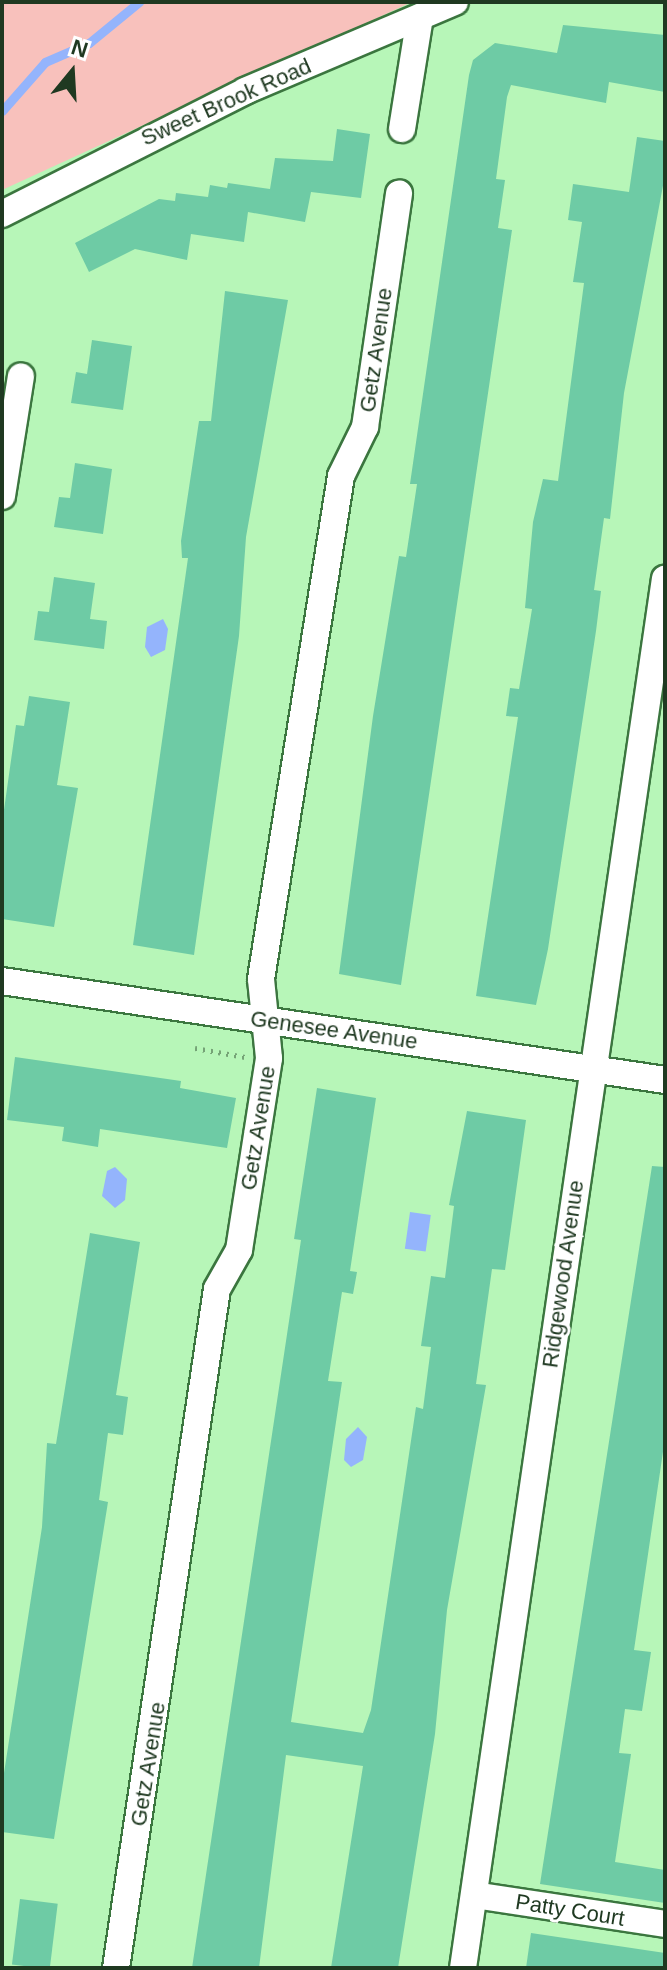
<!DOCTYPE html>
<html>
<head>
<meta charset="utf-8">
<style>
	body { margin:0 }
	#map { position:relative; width:667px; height:1970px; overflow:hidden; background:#b7f6b8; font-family:Helvetica,sans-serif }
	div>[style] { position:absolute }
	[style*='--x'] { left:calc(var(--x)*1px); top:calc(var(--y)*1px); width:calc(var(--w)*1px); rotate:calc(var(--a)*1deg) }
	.green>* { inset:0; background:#f8c1bc }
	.water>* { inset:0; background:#94b4fc; transform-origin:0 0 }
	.stream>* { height:9px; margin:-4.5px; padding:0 4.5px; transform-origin:4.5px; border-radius:4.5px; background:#94b4fc }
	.building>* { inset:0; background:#6ecba5; transform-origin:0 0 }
	.path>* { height:5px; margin-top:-2.5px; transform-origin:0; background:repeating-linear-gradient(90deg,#75a376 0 2px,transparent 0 8px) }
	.roads { filter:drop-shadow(2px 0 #3b763f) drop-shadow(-2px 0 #3b763f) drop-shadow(0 2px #3b763f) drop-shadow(0 -2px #3b763f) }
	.street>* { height:26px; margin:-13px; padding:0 13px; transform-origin:13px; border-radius:13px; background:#fff }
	span { translate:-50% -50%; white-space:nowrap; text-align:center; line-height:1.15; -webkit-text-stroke:6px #fff; paint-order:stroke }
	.street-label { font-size:22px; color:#1f3921 }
	.frame { position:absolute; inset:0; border:4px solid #1f3921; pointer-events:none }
	.north { position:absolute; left:32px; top:32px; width:80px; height:80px; -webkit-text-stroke:6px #fff; paint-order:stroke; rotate:18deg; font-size:22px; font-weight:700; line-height:32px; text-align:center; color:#1f3921 }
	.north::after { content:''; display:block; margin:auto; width:28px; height:36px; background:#1f3921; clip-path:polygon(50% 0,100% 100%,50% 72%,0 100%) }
</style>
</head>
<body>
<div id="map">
	<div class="green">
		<div style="clip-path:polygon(2px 2px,412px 2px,2px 190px)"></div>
	</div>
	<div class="water">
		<div style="clip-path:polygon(163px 619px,168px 629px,165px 650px,151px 657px,145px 647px,147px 627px)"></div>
		<div style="clip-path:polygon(115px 1167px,127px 1179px,125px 1200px,115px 1208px,102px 1196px,107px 1171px)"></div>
		<div style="left:410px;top:1212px;width:21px;height:37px;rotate:8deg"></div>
		<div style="clip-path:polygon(358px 1427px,367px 1437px,363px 1460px,351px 1467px,344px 1460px,346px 1439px)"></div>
	</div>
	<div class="stream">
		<div style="--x:2;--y:111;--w:65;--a:-48.7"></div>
		<div style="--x:45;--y:62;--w:48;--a:-23.4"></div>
		<div style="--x:89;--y:43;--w:65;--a:-39.4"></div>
	</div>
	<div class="building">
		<div style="clip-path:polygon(563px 25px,665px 35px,665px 92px,609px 82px,606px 103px,511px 85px,507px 97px,496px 179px,505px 180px,498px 228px,512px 230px,401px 985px,339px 974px,373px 716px,399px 556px,406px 557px,411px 524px,417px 484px,410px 484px,469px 75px,473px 60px,495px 43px,557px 53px)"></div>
		<div style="clip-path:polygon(337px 129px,370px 134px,361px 198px,311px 192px,305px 222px,248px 212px,244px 242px,191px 234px,187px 260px,135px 249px,89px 272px,75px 243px,159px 199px,175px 201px,176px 193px,208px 197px,210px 185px,227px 188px,228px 183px,270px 189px,275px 158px,333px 161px)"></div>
		<div style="clip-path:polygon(637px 137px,665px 141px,665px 175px,624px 393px,610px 519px,604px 518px,594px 590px,601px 591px,596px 631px,548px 949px,536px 1005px,476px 996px,518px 717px,506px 716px,510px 688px,519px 689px,532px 609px,525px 608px,533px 522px,543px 479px,558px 481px,584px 283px,573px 282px,582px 222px,568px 220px,573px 184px,629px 192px)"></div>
		<div style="clip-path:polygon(225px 291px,288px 300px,246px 537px,239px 636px,194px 955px,133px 945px,188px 558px,182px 558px,181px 541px,199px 421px,211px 421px)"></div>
		<div style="clip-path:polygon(92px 340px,132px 346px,123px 410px,71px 403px,76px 372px,87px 374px)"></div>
		<div style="clip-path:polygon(75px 463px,112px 469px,103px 534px,54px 527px,59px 497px,70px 498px)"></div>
		<div style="clip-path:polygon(54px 577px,95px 583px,90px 619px,107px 621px,104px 649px,34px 640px,38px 611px,49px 612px)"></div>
		<div style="clip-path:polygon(29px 696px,70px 702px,57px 785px,78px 788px,54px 927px,2px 919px,2px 824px,16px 725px,24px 726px)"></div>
		<div style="clip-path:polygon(15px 1057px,181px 1081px,180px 1088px,236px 1098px,227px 1148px,100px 1129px,98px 1147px,62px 1141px,64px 1127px,7px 1120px)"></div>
		<div style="clip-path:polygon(317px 1088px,376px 1098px,350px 1271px,357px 1272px,353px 1294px,342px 1292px,328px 1381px,342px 1382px,291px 1722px,363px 1733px,371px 1710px,416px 1407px,423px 1409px,431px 1347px,421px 1346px,431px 1276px,445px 1278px,454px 1206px,449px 1205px,467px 1111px,526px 1120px,505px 1270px,492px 1269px,476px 1384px,486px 1385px,447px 1610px,435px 1734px,398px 1968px,331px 1968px,363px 1766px,286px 1755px,259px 1968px,192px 1968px,295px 1281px,301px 1240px,294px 1239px)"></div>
		<div style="clip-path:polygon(652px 1166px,665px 1167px,665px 1438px,634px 1650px,651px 1652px,642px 1711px,625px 1709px,619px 1753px,631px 1754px,615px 1862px,665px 1870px,665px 1903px,540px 1884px)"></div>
		<div style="clip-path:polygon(90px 1233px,140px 1242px,116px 1395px,128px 1397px,123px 1435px,108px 1433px,99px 1500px,108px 1502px,54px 1839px,2px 1832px,2px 1786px,42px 1527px,47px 1443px,56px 1444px)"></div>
		<div style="left:20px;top:1899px;width:38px;height:66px;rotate:7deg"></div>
		<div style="clip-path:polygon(531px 1933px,665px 1953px,665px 1968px,526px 1968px)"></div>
	</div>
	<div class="path">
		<div style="--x:195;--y:1048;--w:51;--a:10.2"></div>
	</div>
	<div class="roads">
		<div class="street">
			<div style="--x:402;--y:129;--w:113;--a:-80.9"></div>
			<div style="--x:2;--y:214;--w:272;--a:-26.8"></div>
			<div style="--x:245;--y:91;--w:228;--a:-23"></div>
			<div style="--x:2;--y:496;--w:121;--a:-81"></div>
			<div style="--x:2;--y:981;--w:670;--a:8.49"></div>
			<div style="--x:474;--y:1895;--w:193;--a:8.6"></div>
			<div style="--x:116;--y:1968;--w:686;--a:-81.54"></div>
			<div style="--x:217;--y:1289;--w:45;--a:-60.6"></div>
			<div style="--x:239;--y:1250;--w:194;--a:-81.1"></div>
			<div style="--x:269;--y:1058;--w:79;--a:-95.8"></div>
			<div style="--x:261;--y:979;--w:509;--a:-80.96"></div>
			<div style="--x:341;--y:476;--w:55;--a:-63.9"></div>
			<div style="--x:365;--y:427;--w:236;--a:-81.7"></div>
			<div style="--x:463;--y:1968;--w:1404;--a:-81.73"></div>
		</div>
	</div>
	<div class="street-label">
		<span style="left:226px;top:102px;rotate:-24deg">Sweet Brook Road</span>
		<span style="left:376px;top:350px;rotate:-82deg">Getz Avenue</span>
		<span style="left:334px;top:1030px;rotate:8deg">Genesee Avenue</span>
		<span style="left:258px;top:1128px;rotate:-81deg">Getz Avenue</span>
		<span style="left:563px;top:1274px;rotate:-82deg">Ridgewood Avenue</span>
		<span style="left:148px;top:1764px;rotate:-81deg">Getz Avenue</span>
		<span style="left:570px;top:1910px;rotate:9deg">Patty Court</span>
	</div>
	<div class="frame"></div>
	<div class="north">N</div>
</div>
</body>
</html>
